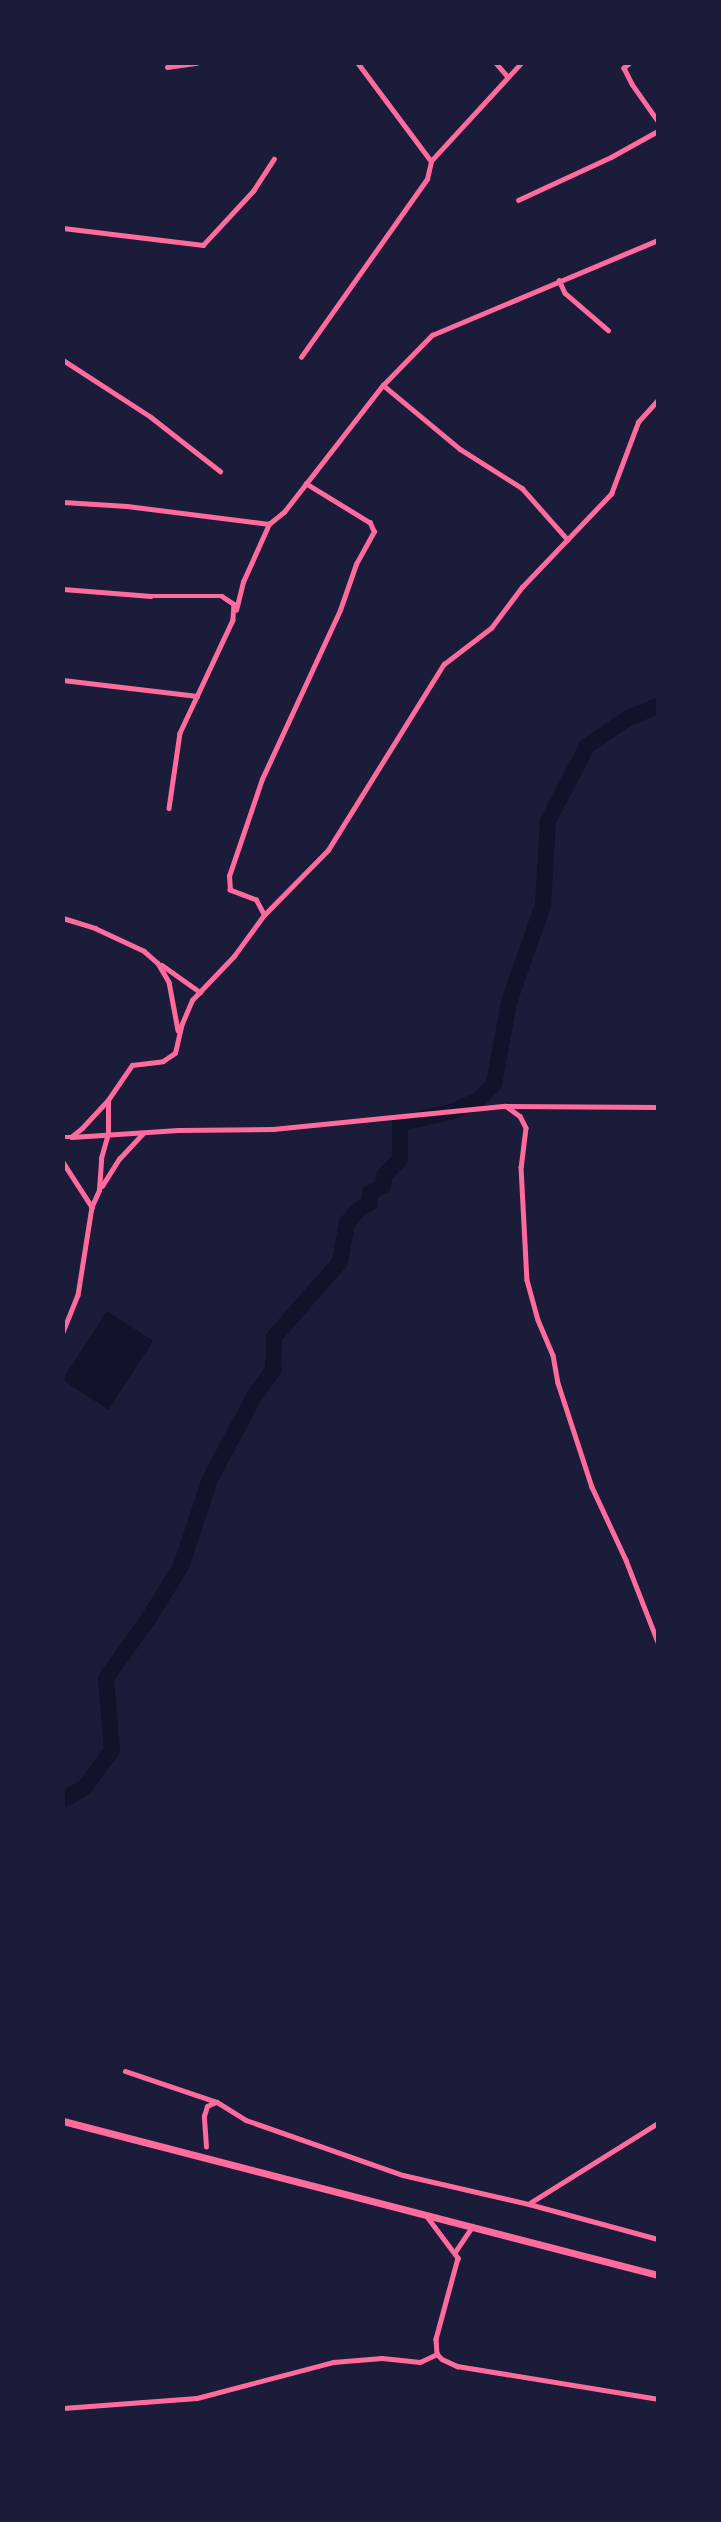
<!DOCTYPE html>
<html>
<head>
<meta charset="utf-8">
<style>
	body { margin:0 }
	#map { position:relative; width:721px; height:2522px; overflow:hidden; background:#1b1b3a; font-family:"Asap Condensed",sans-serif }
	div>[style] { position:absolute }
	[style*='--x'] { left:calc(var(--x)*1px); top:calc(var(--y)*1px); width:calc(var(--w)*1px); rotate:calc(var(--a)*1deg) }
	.water>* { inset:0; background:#12122b; transform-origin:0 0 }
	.stream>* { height:2.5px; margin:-1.25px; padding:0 1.25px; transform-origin:1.25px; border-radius:1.25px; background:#12122b }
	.river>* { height:16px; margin:-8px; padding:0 8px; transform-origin:8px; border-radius:8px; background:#12122b }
	.minor>* { height:4.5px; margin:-2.25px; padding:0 2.25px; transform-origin:2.25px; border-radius:2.25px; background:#ff6b9d }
	.primary>* { height:7px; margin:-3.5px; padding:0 3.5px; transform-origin:3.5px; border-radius:3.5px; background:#ff6b9d }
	span { translate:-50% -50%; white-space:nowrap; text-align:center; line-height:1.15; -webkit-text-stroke:5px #1b1b3a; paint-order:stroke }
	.frame { position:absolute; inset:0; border:65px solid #1b1b3a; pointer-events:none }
</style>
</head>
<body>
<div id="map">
	<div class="water">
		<div style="left:107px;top:1311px;width:55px;height:82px;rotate:33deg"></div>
	</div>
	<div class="stream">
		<div style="--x:475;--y:2459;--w:7;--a:0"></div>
	</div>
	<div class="river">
		<div style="--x:63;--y:1800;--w:24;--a:-30"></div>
		<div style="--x:84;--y:1788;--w:47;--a:-53.6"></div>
		<div style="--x:112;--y:1750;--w:72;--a:-94.8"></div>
		<div style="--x:106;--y:1678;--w:74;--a:-54.4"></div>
		<div style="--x:149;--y:1618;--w:61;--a:-58.4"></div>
		<div style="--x:181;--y:1566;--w:92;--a:-71.6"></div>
		<div style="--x:210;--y:1479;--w:95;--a:-61.8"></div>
		<div style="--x:255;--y:1395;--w:31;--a:-54"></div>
		<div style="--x:273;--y:1370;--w:33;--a:-88"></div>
		<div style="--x:274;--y:1337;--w:100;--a:-48.7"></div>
		<div style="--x:340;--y:1262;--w:40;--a:-80"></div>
		<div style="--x:347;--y:1223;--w:17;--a:-50"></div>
		<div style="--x:358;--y:1210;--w:14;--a:-30"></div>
		<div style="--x:370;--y:1203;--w:10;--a:-90"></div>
		<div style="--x:370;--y:1193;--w:15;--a:-28"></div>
		<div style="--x:383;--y:1186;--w:10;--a:-84"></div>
		<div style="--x:384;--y:1176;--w:23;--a:-47"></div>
		<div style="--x:400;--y:1159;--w:36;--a:-90"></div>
		<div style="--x:400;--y:1123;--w:52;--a:-12.2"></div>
		<div style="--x:451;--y:1112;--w:30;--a:-24"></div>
		<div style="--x:478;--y:1100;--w:23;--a:-45"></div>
		<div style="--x:494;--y:1084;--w:83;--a:-79.6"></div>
		<div style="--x:509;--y:1002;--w:103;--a:-70.7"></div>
		<div style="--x:543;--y:905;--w:84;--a:-86.6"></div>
		<div style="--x:548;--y:821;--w:85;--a:-62.5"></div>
		<div style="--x:587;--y:746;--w:50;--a:-34.3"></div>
		<div style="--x:628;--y:718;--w:32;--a:-22"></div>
	</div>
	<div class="minor">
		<div style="--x:358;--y:63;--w:122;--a:53.3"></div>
		<div style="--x:496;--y:63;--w:18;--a:49"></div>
		<div style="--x:630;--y:63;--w:8;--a:140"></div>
		<div style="--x:624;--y:68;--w:18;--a:63"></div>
		<div style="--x:632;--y:84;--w:45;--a:54.9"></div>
		<div style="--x:167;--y:67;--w:30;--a:-8"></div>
		<div style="--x:518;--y:200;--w:102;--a:-24.8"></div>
		<div style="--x:611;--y:157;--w:54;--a:-29"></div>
		<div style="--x:63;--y:228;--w:141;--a:6.9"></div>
		<div style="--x:203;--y:245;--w:74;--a:-47.2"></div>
		<div style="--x:253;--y:191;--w:38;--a:-57"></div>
		<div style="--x:559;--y:280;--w:14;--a:65"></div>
		<div style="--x:565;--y:293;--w:57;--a:40.7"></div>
		<div style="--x:301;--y:357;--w:218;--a:-54.7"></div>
		<div style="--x:427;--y:179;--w:18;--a:-77"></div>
		<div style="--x:431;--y:161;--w:133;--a:-47.4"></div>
		<div style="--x:63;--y:360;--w:105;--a:32.9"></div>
		<div style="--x:151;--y:417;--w:88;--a:38"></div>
		<div style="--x:383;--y:385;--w:100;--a:39.7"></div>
		<div style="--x:460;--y:449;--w:73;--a:32.2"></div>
		<div style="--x:522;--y:488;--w:69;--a:48.5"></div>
		<div style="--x:63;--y:502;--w:64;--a:3.6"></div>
		<div style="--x:127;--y:506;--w:143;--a:7.2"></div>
		<div style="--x:269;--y:524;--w:19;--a:-39"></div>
		<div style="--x:284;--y:512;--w:161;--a:-52.1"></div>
		<div style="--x:383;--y:385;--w:70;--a:-45.6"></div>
		<div style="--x:432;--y:335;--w:245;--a:-22.8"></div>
		<div style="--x:63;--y:589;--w:88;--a:4.5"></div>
		<div style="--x:151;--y:596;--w:71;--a:0"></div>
		<div style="--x:222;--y:596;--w:14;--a:34"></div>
		<div style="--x:234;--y:604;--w:16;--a:94"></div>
		<div style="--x:233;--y:620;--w:125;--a:115.1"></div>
		<div style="--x:180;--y:733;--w:76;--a:98.3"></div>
		<div style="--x:236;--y:610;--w:29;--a:-76"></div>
		<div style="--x:243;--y:582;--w:64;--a:-65.9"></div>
		<div style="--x:63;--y:680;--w:135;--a:6.8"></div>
		<div style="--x:264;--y:915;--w:17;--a:-118"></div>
		<div style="--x:256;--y:900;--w:28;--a:-159"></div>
		<div style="--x:230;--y:890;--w:14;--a:-94"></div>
		<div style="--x:229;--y:876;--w:102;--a:-71.2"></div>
		<div style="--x:262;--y:779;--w:186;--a:-65.2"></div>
		<div style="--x:340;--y:610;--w:49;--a:-70.8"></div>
		<div style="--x:356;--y:564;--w:37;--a:-61"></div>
		<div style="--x:374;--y:532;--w:10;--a:-114"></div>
		<div style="--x:370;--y:523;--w:75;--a:-148.6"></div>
		<div style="--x:63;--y:918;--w:34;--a:17"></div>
		<div style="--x:95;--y:928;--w:54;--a:25.1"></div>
		<div style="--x:144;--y:951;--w:18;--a:41"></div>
		<div style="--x:158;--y:963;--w:22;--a:60"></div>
		<div style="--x:169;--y:982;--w:49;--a:79.4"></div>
		<div style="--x:162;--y:965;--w:47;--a:35.4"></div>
		<div style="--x:506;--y:1106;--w:17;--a:36"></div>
		<div style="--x:520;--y:1116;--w:13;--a:63"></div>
		<div style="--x:526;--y:1128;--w:39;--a:97"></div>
		<div style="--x:521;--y:1167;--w:113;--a:87"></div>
		<div style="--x:527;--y:1280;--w:41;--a:74.6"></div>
		<div style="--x:538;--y:1320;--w:38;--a:67"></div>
		<div style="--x:553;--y:1355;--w:28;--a:80"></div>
		<div style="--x:558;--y:1383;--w:109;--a:71.9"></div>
		<div style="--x:592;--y:1487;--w:81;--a:65"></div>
		<div style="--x:626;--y:1560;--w:88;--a:68.7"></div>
		<div style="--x:63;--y:1137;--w:8;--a:0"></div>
		<div style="--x:71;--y:1137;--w:14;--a:-39"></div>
		<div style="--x:82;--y:1128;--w:38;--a:-47"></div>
		<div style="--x:108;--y:1100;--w:42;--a:-55.6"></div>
		<div style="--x:132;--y:1065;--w:31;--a:-7"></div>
		<div style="--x:163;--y:1061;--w:14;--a:-34"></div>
		<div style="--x:175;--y:1053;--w:28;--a:-77"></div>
		<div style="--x:181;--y:1026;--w:28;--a:-67"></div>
		<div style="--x:192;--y:1000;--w:61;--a:-46.3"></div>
		<div style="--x:234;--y:956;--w:51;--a:-53.8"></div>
		<div style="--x:264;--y:915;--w:91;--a:-45.4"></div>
		<div style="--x:328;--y:850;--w:219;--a:-58.1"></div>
		<div style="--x:444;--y:664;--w:59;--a:-37.5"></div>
		<div style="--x:491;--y:628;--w:51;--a:-52.9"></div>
		<div style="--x:522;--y:587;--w:129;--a:-46.3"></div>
		<div style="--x:611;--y:494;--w:77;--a:-69.4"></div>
		<div style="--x:638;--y:422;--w:30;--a:-48"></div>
		<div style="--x:72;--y:1137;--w:106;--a:-3.8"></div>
		<div style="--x:178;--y:1130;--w:95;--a:-0.6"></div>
		<div style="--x:273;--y:1129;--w:233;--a:-5.7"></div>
		<div style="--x:505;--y:1106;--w:153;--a:0.4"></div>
		<div style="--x:63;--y:1162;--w:54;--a:57.2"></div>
		<div style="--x:92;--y:1207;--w:89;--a:99"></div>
		<div style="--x:78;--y:1295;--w:40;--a:112"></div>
		<div style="--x:102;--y:1186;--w:32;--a:-58"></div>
		<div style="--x:119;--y:1159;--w:35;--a:-47"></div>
		<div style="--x:92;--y:1206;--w:17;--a:-66"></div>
		<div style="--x:99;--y:1190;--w:32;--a:-86"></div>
		<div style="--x:101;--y:1158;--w:25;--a:-74"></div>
		<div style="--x:108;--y:1134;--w:32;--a:-90"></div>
		<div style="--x:125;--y:2071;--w:97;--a:18.6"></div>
		<div style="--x:217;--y:2102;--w:34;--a:32"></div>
		<div style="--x:246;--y:2120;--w:166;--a:19.3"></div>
		<div style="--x:403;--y:2175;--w:129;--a:13"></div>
		<div style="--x:529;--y:2204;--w:134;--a:15.2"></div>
		<div style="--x:206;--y:2147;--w:31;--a:-94"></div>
		<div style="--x:204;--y:2116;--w:10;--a:-73"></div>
		<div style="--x:207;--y:2106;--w:10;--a:-24"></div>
		<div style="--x:530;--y:2203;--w:151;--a:-32"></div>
		<div style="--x:426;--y:2215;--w:54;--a:53.3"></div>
		<div style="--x:458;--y:2258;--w:84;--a:105.2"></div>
		<div style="--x:436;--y:2339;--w:15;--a:86"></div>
		<div style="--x:437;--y:2354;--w:7;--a:45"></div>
		<div style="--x:442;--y:2359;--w:17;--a:25"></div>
		<div style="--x:457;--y:2366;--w:204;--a:9.3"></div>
		<div style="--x:455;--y:2252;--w:30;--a:-56"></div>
		<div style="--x:63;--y:2408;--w:134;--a:-4.3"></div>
		<div style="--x:197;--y:2398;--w:141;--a:-14.8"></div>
		<div style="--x:333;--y:2362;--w:49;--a:-4.7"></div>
		<div style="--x:382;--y:2358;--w:38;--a:6"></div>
		<div style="--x:420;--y:2362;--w:19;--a:-25"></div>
	</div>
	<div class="primary">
		<div style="--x:63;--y:2121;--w:615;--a:14.51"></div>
	</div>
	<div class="frame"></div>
</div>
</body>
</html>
